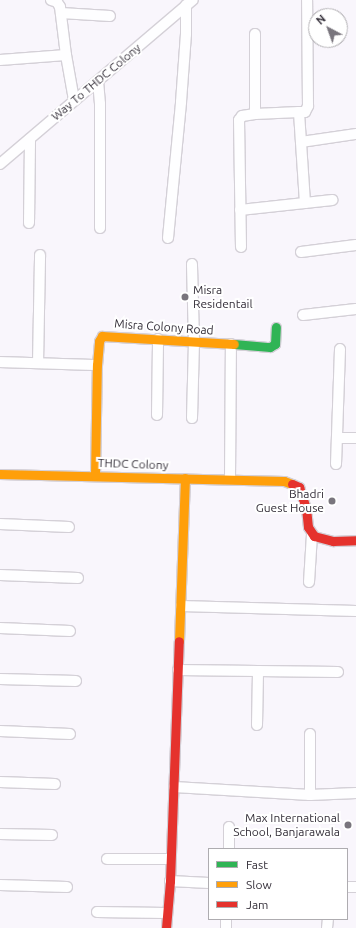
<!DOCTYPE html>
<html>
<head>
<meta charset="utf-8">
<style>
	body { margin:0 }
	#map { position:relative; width:356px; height:928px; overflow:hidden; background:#f9f6fc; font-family:Ubuntu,sans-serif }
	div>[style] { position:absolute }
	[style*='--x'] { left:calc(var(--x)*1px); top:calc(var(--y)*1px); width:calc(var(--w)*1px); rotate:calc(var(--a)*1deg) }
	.roads { filter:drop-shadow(1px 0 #d4d0d7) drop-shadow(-1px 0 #d4d0d7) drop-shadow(0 1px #d4d0d7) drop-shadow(0 -1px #d4d0d7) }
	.street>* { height:10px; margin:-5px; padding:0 5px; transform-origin:5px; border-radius:5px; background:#fefeff }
	.fast>* { height:9px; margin:-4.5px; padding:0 4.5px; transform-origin:4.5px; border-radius:4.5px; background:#30b455 }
	.slow>* { height:9px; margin:-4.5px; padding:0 4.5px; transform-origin:4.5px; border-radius:4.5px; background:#ff9f0a }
	.jam>* { height:9px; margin:-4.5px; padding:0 4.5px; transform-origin:4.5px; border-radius:4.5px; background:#e5322d }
	.dots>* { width:11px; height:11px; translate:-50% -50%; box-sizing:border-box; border:2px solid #fff; border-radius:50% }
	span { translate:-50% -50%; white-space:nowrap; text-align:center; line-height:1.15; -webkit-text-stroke:4px #fff; paint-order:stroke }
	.street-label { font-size:12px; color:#342f39 }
	.poi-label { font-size:12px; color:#342f39 }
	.left { translate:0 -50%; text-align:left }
	.right { translate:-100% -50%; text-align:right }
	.legend { position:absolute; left:208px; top:848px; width:140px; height:72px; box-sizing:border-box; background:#fff; border:1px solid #aeacb0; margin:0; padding:5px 7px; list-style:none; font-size:12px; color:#342f39 }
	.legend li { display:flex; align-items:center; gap:8px; height:20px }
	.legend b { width:20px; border:1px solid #aeacb0 }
	.north { position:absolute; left:308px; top:8px; width:40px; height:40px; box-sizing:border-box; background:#fff; border:1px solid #aeacb0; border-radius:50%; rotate:319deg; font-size:11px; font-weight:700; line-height:16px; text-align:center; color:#342f39 }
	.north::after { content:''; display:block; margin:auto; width:14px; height:18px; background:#79757d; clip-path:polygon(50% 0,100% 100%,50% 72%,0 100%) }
</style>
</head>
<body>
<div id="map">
	<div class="roads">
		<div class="street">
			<div style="--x:51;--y:0;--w:6;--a:18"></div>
			<div style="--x:57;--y:2;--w:6;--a:59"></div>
			<div style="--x:60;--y:7;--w:48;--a:82.9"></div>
			<div style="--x:66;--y:55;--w:46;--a:79.9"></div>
			<div style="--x:61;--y:13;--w:49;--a:3.5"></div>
			<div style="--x:255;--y:34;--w:80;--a:90"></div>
			<div style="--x:255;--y:114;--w:44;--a:-2.6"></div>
			<div style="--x:0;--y:60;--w:66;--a:-4.3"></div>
			<div style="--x:98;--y:81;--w:23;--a:85"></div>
			<div style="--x:100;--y:104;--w:124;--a:90"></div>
			<div style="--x:301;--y:142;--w:56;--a:-8.3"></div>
			<div style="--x:0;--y:164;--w:253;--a:-40.4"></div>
			<div style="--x:305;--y:203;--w:91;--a:-93.8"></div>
			<div style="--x:299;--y:112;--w:6;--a:0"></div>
			<div style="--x:305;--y:112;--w:7;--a:-63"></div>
			<div style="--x:308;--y:106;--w:106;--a:-90.5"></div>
			<div style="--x:240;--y:210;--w:93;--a:-6.2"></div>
			<div style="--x:29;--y:223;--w:84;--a:-89.3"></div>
			<div style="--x:168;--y:238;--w:137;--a:-84.5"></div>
			<div style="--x:181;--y:102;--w:68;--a:-85.8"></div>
			<div style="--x:186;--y:34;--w:29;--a:-90"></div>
			<div style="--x:241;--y:247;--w:127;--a:-90.9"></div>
			<div style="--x:239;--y:120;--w:5;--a:-53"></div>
			<div style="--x:242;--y:116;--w:13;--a:-9"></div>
			<div style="--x:301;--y:252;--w:55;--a:-7.3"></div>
			<div style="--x:303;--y:315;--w:53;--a:-6.5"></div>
			<div style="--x:0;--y:362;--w:97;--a:1.8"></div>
			<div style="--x:38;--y:363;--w:108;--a:-88.9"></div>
			<div style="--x:157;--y:415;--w:76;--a:-89.2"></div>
			<div style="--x:192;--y:418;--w:76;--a:-88.5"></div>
			<div style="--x:194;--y:342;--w:78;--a:-91.5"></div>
			<div style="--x:337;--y:438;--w:19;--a:0"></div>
			<div style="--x:336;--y:464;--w:115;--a:-88"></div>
			<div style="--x:230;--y:479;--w:135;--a:-89.6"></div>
			<div style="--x:0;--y:524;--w:69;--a:2.5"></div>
			<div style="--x:0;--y:575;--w:78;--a:2.2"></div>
			<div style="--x:309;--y:582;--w:48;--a:-86.4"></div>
			<div style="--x:181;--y:606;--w:175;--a:1.6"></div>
			<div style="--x:0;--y:628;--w:70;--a:2.5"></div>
			<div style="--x:178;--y:670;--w:160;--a:0.7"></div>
			<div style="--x:0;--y:679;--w:76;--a:1.5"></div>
			<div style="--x:257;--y:725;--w:54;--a:-88.9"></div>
			<div style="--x:0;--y:731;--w:70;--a:2.5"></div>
			<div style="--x:310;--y:734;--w:61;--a:90"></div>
			<div style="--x:0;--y:782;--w:55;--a:2.1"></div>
			<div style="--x:174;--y:787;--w:136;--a:3.4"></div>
			<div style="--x:310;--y:795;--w:46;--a:-2.5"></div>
			<div style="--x:0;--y:834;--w:52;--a:1.1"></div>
			<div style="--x:229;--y:849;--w:22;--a:-90"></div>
			<div style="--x:107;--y:859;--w:63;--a:0"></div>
			<div style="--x:170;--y:881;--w:39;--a:3"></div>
			<div style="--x:0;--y:885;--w:67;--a:1.7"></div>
			<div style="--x:347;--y:887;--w:9;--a:0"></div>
			<div style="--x:97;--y:912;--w:69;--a:0.8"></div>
			<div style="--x:226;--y:928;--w:9;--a:-90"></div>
			<div style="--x:327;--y:928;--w:9;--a:-84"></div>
		</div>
		<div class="fast">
			<div style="--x:234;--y:344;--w:36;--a:5"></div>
			<div style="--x:270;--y:347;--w:6;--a:-31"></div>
			<div style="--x:275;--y:344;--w:17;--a:-87"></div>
		</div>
		<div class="slow">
			<div style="--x:0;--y:474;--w:284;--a:1.4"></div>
			<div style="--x:284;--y:481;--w:9;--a:21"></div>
			<div style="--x:95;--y:475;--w:110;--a:-89"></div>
			<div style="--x:97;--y:365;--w:24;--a:-85"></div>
			<div style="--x:99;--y:341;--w:6;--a:-59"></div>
			<div style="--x:102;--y:336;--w:132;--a:3.5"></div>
			<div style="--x:179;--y:641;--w:163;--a:-87.9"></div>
		</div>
		<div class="jam">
			<div style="--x:292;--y:484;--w:8;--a:23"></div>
			<div style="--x:299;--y:487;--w:22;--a:72"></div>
			<div style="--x:306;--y:508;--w:19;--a:84"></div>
			<div style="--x:308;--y:527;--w:11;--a:56"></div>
			<div style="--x:314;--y:536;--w:20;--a:15"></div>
			<div style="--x:333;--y:541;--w:23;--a:-2"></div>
			<div style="--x:166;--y:928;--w:47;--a:-85.1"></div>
			<div style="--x:170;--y:881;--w:240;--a:-87.9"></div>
		</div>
	</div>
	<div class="dots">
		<div style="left:185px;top:297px;background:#79757d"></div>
		<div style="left:332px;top:501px;background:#79757d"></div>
		<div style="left:348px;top:825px;background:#79757d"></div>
	</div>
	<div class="street-label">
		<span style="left:96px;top:82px;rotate:-40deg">Way To THDC Colony</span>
		<span style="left:164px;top:327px;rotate:4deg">Misra Colony Road</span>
		<span style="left:133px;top:464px;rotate:2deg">THDC Colony</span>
	</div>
	<div class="poi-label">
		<span class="left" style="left:193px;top:297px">Misra<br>Residentail</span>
		<span class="right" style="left:324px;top:501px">Bhadri<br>Guest House</span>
		<span class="right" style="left:340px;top:825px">Max International<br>School, Banjarawala</span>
	</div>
	<ul class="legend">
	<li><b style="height:5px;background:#30b455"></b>Fast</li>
	<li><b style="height:5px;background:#ff9f0a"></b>Slow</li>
	<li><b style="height:5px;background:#e5322d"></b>Jam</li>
	</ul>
	<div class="north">N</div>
</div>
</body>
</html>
